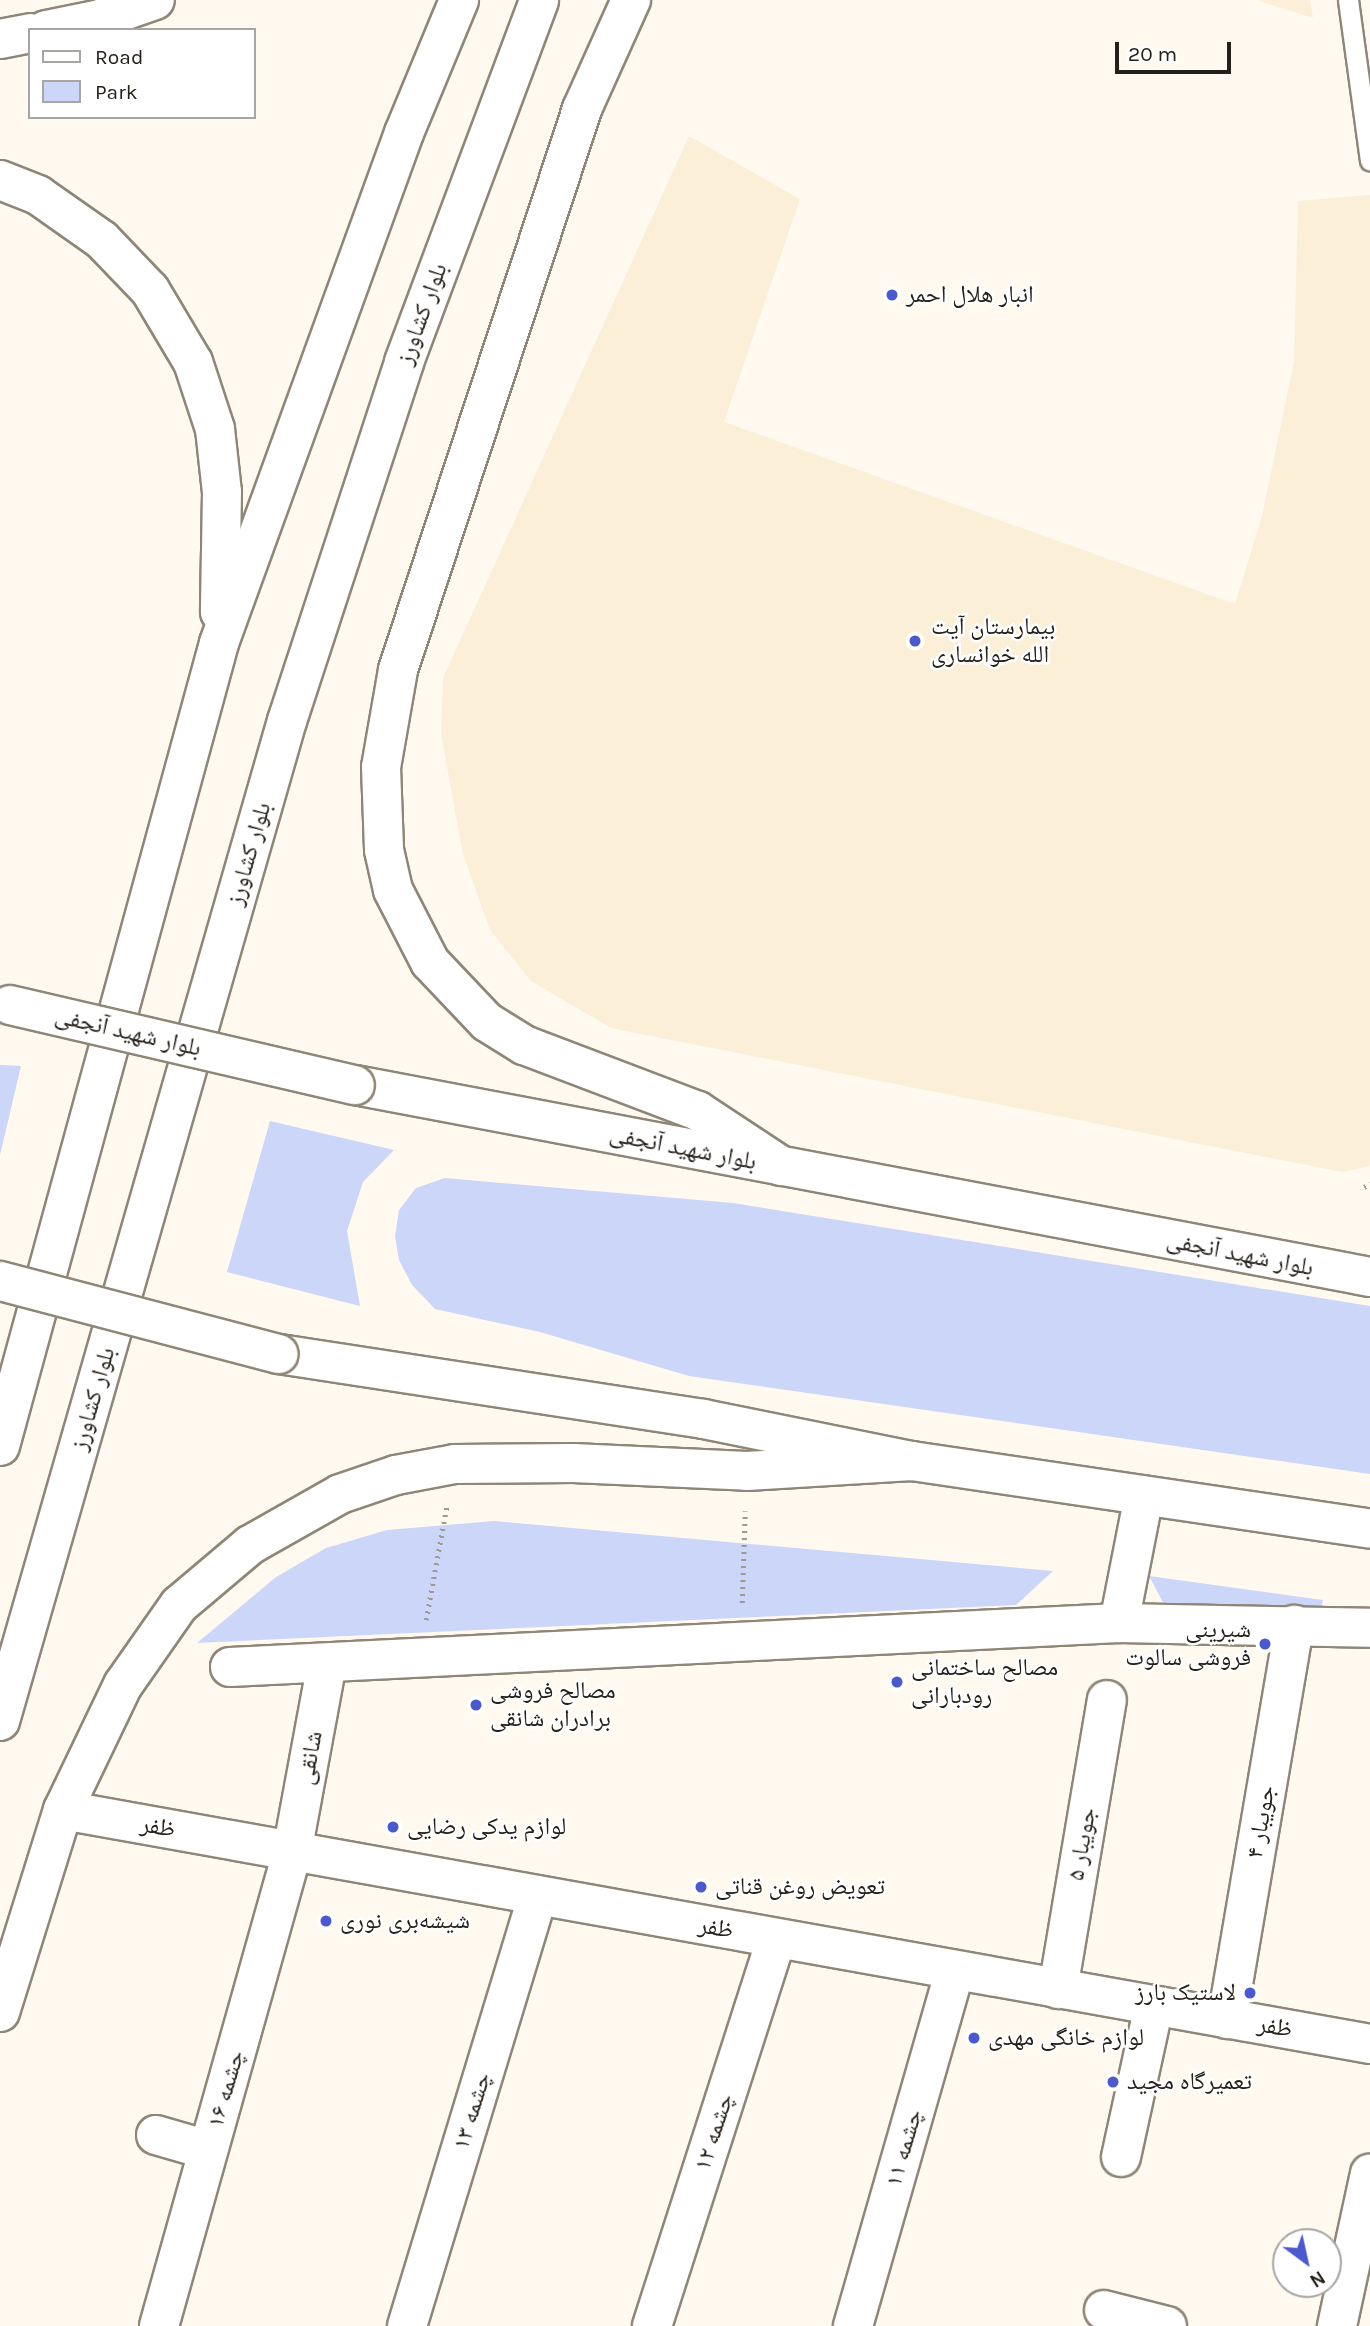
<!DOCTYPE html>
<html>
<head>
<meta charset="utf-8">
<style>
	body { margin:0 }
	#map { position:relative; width:1370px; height:2326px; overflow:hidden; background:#fff9ef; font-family:Karla,"Noto Naskh Arabic",sans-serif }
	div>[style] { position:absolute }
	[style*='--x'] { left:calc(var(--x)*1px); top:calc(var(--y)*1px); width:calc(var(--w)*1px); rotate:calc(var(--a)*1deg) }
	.built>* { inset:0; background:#fcefd8 }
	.green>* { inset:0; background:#ccd6f9 }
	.path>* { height:4.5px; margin-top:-2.25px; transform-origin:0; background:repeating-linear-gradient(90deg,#9e9991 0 2px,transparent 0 7px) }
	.roads { filter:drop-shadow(2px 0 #8f8677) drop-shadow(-2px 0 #8f8677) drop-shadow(0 2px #8f8677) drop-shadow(0 -2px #8f8677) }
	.lane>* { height:19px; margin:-9.5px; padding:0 9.5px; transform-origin:9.5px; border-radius:9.5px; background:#fff }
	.street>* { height:38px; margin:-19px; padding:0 19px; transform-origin:19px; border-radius:19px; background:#fff }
	.secondary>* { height:38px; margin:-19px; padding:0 19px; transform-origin:19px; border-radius:19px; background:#fff }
	.primary>* { height:38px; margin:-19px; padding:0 19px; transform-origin:19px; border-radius:19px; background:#fff }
	.bridges { filter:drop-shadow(2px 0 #8f8677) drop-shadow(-2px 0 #8f8677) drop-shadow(0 2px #8f8677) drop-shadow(0 -2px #8f8677) }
	.primary-bridge>* { height:38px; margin:-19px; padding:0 19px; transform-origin:19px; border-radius:19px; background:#fff }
	.dots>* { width:19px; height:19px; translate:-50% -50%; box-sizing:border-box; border:4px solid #fff; border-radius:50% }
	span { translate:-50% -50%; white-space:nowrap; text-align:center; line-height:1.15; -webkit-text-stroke:5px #fff; paint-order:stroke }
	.poi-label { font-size:24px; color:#24201a }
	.left { translate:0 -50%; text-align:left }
	.right { translate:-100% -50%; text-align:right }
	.street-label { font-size:24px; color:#24201a }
	.legend { position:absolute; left:28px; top:28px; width:228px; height:91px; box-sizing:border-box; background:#fff; border:2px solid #a7a6a3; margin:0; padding:9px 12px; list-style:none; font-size:21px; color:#24201a }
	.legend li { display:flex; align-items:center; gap:14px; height:35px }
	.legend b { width:35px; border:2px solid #a7a6a3 }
	.north { position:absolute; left:1272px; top:2228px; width:70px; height:70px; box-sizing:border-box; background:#fff; border:2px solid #a7a6a3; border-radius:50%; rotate:147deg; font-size:19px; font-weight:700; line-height:28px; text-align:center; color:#24201a }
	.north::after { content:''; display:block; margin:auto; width:24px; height:32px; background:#4a59ce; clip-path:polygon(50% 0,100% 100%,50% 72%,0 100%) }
	.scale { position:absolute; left:1115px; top:42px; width:116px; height:32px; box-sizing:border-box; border:4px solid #24201a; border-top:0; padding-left:9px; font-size:21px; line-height:24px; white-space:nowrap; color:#24201a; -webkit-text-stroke:5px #fff; paint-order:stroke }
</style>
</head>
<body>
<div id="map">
	<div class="built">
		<div style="clip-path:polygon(1256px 0,1310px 0,1313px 18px)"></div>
		<div style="clip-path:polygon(689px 136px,800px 199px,724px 422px,1235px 604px,1262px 516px,1294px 362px,1298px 201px,1370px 195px,1370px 1166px,1342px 1172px,611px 1028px,531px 981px,490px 930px,463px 854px,441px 734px,443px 678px)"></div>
	</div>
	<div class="green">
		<div style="clip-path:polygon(0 1065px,21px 1066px,0 1155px)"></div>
		<div style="clip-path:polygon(270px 1121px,394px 1150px,363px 1182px,347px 1231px,360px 1306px,227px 1272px)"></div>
		<div style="clip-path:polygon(445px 1178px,733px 1203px,1370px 1306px,1370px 1474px,689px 1376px,540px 1332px,435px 1309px,412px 1285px,399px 1260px,395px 1236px,399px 1210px,416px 1188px)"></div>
		<div style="clip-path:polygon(494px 1521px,1053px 1571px,1016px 1605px,197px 1643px,276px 1577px,326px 1548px,387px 1530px)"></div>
		<div style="clip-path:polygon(1149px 1576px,1323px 1600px,1321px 1611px,1166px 1608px)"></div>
	</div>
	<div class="path">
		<div style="--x:1364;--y:1187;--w:7;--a:-27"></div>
		<div style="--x:742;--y:1603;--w:92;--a:-88.1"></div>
		<div style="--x:426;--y:1620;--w:117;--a:-79.7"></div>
	</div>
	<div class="roads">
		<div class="lane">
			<div style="--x:1348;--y:0;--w:162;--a:82.2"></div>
		</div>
		<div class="street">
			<div style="--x:1119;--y:1623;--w:130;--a:-78.9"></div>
			<div style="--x:230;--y:1667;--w:890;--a:-2.83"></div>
			<div style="--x:1119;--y:1623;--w:251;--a:1.1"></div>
			<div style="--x:1058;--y:1989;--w:293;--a:-80.4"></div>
			<div style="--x:1227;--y:2019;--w:400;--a:-80.3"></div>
			<div style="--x:156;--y:2135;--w:54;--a:16.1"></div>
			<div style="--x:1121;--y:2157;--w:155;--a:-77.7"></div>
			<div style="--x:1104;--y:2310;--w:65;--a:14.3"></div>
			<div style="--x:159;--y:2326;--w:492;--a:-74.3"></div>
			<div style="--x:292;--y:1852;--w:191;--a:-79.5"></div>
			<div style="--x:407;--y:2326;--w:450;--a:-73.1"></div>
			<div style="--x:652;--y:2326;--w:406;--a:-72.2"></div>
			<div style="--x:853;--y:2326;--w:370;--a:-74"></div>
			<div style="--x:1337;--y:2326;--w:156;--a:-77.8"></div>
		</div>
		<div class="secondary">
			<div style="--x:63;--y:1810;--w:1328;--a:10.15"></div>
		</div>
		<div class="primary">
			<div style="--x:631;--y:0;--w:120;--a:114.2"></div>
			<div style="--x:582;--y:109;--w:590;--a:108.16"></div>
			<div style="--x:398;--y:670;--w:98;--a:99.9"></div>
			<div style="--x:381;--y:767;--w:83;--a:87.9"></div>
			<div style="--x:384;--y:850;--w:41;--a:77.3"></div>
			<div style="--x:393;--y:890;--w:81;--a:62.8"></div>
			<div style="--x:430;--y:962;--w:83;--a:46.5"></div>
			<div style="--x:487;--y:1022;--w:44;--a:31.9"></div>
			<div style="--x:524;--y:1045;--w:186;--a:20.8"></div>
			<div style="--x:698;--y:1111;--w:100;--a:33.5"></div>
			<div style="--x:46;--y:30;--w:55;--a:-11.5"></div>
			<div style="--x:100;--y:19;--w:58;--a:-19.1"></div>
			<div style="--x:0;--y:39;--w:31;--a:-11"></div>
			<div style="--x:0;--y:180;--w:41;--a:21.5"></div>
			<div style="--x:38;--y:195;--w:78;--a:35.1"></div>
			<div style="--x:102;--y:240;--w:69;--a:46.2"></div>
			<div style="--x:150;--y:290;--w:84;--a:59.2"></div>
			<div style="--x:193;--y:362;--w:71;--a:71.8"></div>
			<div style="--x:215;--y:429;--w:63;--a:83.7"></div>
			<div style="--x:222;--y:492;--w:120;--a:91"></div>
			<div style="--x:355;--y:1085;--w:1033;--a:10.71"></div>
			<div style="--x:279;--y:1354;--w:429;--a:8.7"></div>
			<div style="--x:703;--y:1419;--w:213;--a:11.4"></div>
			<div style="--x:912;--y:1461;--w:463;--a:8.4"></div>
			<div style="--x:0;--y:1446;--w:832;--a:-74.74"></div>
			<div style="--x:219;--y:643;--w:543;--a:-70.06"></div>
			<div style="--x:404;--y:133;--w:144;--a:-67.5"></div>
			<div style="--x:0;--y:1721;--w:1040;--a:-73.99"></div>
			<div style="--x:287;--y:721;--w:378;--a:-71.9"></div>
			<div style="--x:404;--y:362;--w:386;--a:-69.5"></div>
			<div style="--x:0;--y:2012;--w:212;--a:-72.7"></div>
			<div style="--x:63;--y:1810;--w:139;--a:-64.4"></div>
			<div style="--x:123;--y:1685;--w:98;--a:-55"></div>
			<div style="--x:179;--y:1605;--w:93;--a:-40.2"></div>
			<div style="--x:250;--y:1545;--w:103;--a:-29.5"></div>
			<div style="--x:340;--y:1494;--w:59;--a:-18.7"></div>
			<div style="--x:396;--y:1475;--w:59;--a:-10.7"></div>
			<div style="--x:454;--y:1464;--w:119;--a:-0.5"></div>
			<div style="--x:573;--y:1463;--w:174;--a:2.6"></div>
			<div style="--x:747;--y:1471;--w:165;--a:-3.5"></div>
		</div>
	</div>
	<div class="bridges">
		<div class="primary-bridge">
			<div style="--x:10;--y:1005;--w:354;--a:13.1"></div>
			<div style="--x:0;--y:1281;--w:288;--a:14.7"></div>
		</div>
	</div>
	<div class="dots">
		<div style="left:892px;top:295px;background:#4a59ce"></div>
		<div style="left:915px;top:641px;background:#4a59ce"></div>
		<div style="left:1265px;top:1644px;background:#4a59ce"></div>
		<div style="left:897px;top:1682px;background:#4a59ce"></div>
		<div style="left:476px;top:1705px;background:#4a59ce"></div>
		<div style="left:393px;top:1827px;background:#4a59ce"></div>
		<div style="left:701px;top:1887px;background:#4a59ce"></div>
		<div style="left:326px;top:1921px;background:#4a59ce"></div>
		<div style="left:1250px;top:1993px;background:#4a59ce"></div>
		<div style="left:974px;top:2038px;background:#4a59ce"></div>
		<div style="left:1113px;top:2082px;background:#4a59ce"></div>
	</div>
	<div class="poi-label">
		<span class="left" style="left:906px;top:295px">انبار هلال احمر</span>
		<span class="left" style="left:931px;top:641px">بیمارستان آیت<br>الله خوانساری</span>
		<span class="right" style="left:1251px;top:1644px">شیرینی<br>فروشی سالوت</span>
		<span class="left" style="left:911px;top:1682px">مصالح ساختمانی<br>رودبارانی</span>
		<span class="left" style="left:490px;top:1705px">مصالح فروشی<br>برادران شانقی</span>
		<span class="left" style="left:407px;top:1827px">لوازم یدکی رضایی</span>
		<span class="left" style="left:715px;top:1887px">تعویض روغن قناتی</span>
		<span class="left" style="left:340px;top:1921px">شیشه‌بری نوری</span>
		<span class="right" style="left:1236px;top:1993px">لاستیک بارز</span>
		<span class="left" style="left:988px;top:2038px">لوازم خانگی مهدی</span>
		<span class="left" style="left:1127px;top:2082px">تعمیرگاه مجید</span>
	</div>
	<div class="street-label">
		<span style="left:422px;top:314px;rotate:-70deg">بلوار کشاورز</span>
		<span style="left:249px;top:854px;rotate:-74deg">بلوار کشاورز</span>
		<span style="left:128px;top:1032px;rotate:13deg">بلوار شهید آنجفی</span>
		<span style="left:683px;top:1148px;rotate:11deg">بلوار شهید آنجفی</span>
		<span style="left:1240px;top:1254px;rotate:11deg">بلوار شهید آنجفی</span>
		<span style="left:93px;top:1399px;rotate:-74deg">بلوار کشاورز</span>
		<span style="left:310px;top:1758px;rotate:-80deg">شانقی</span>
		<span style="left:1261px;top:1822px;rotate:-80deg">جویبار ۴</span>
		<span style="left:158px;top:1827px;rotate:10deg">ظفر</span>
		<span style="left:1082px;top:1844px;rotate:-80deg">جویبار ۵</span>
		<span style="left:716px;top:1928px;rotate:10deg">ظفر</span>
		<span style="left:1275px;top:2027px;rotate:10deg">ظفر</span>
		<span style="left:226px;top:2089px;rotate:-74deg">چشمه ۱۶</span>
		<span style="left:472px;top:2111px;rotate:-73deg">چشمه ۱۳</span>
		<span style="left:714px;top:2132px;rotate:-72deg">چشمه ۱۲</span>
		<span style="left:904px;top:2148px;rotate:-74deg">چشمه ۱۱</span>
	</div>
	<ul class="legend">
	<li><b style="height:9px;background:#fff"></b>Road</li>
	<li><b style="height:19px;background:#ccd6f9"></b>Park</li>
	</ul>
	<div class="north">N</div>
	<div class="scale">20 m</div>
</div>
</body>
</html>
